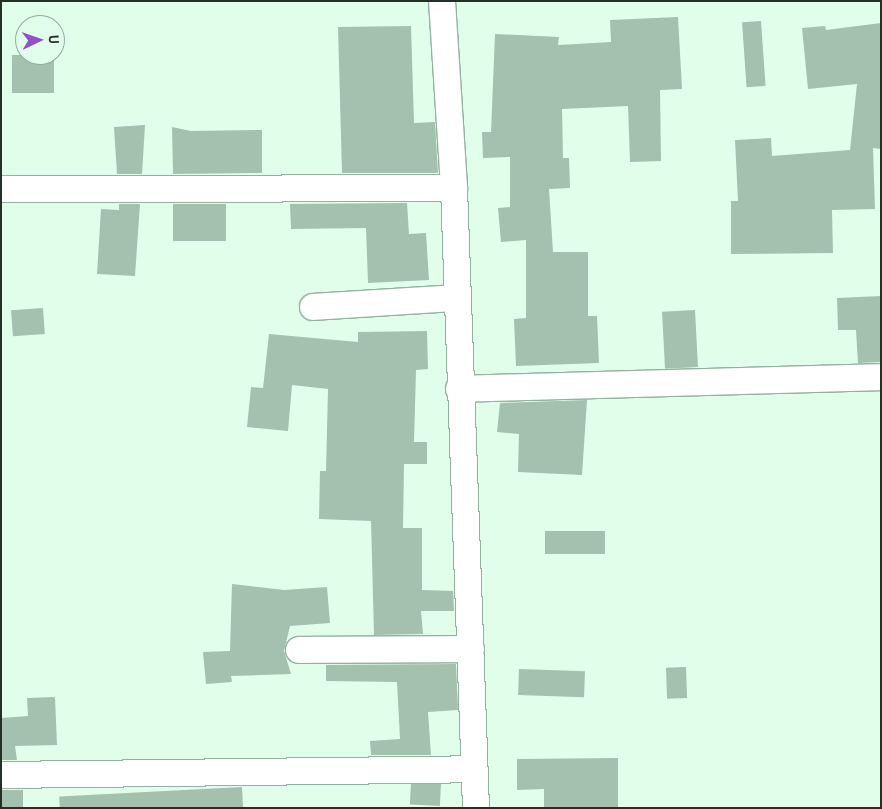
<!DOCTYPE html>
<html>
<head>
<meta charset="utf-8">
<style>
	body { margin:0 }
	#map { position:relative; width:882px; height:809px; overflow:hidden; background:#e1feeb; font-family:"PT Sans",sans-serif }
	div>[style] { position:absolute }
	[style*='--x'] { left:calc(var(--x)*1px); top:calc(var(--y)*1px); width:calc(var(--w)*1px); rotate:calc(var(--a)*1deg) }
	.building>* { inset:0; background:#a4c0ae; transform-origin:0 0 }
	.roads { filter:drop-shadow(1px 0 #94b09e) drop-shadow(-1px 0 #94b09e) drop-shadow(0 1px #94b09e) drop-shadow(0 -1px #94b09e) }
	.minor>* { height:26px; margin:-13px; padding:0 13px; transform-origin:13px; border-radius:13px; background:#fff }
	span { translate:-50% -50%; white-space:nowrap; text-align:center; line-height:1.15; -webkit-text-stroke:5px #e1feeb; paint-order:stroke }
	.frame { position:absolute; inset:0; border:2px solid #242f28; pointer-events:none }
	.north { position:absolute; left:15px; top:15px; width:50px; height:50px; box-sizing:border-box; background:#e1feeb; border:1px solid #95ab9d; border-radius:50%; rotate:87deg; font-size:14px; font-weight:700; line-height:20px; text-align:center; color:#242f28 }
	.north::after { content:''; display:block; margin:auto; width:18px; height:22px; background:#9150c5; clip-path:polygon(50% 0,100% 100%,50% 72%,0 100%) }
</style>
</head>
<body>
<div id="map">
	<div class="building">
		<div style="clip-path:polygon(678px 17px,682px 89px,660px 90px,661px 161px,630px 162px,628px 106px,562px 109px,563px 158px,569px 158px,570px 188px,549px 189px,553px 252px,588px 252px,588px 316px,597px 316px,599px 363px,516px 366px,514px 319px,526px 318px,526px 240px,501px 242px,498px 208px,510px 207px,510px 157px,483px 158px,482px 132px,491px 132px,495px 34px,559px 37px,558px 45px,611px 42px,610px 20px)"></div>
		<div style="left:761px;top:21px;width:65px;height:19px;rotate:86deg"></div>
		<div style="clip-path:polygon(881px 23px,881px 149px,873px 148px,875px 209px,832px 210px,833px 253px,731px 254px,731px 201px,738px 201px,735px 140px,771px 138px,772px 156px,850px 150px,857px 84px,808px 89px,802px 28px,825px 26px,826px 30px)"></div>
		<div style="clip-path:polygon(411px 26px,414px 123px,435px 122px,438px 173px,342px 173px,338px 27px)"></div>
		<div style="left:12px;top:55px;width:42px;height:38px"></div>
		<div style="clip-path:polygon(145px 125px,142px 174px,117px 174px,114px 127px)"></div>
		<div style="clip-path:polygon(172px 127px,191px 131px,262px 130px,262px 173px,173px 174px)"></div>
		<div style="clip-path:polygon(407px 203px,409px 234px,426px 233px,429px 280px,368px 283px,366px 228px,291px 229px,290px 204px)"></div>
		<div style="clip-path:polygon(119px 204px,140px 204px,135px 276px,97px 274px,101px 209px,119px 210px)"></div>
		<div style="left:173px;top:204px;width:53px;height:37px"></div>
		<div style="clip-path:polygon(881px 296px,881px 362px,858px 363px,856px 330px,838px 330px,837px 298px)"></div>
		<div style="left:43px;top:308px;width:26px;height:32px;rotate:86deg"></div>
		<div style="left:695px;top:310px;width:57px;height:33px;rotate:87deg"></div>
		<div style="clip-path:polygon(427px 331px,428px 369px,416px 370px,414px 442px,427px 442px,427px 464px,404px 464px,403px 528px,422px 528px,422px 590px,453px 591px,454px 611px,421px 611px,423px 634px,374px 635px,371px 521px,319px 519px,320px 471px,326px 471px,328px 389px,292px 385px,288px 431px,247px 427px,251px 387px,263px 388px,269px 334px,358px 342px,358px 332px)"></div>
		<div style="clip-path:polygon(587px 400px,582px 475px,518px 472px,519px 434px,497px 432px,500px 403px)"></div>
		<div style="left:545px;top:531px;width:60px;height:23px"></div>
		<div style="clip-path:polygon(232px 584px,284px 590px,327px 587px,330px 623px,290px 626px,284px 651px,291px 674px,231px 676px,232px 682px,206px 684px,203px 652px,230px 651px)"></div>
		<div style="clip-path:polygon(456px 664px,458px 710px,428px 712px,431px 755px,371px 755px,370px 741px,400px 739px,397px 682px,326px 681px,326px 665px)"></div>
		<div style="left:686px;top:667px;width:31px;height:20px;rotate:88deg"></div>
		<div style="left:519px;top:669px;width:66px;height:26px;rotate:2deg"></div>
		<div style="clip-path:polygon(55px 697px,57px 745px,15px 746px,17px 760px,1px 760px,1px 718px,28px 716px,27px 698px)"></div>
		<div style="clip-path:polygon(618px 758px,618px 808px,544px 808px,544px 789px,517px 790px,517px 759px)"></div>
		<div style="left:441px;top:784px;width:22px;height:30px;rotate:93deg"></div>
		<div style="left:242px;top:787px;width:21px;height:183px;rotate:87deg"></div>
		<div style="left:1px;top:790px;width:22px;height:18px"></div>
	</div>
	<div class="roads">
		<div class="minor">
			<div style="--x:442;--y:1;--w:187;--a:86.3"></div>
			<div style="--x:454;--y:188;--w:620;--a:87.97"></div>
			<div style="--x:1;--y:189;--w:453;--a:-0.1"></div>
			<div style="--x:313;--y:307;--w:144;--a:-3.6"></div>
			<div style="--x:459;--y:389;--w:422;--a:-1.6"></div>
			<div style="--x:299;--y:650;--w:172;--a:-0.3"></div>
			<div style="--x:1;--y:775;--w:473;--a:-0.7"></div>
		</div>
	</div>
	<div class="frame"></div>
	<div class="north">U</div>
</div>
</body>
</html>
